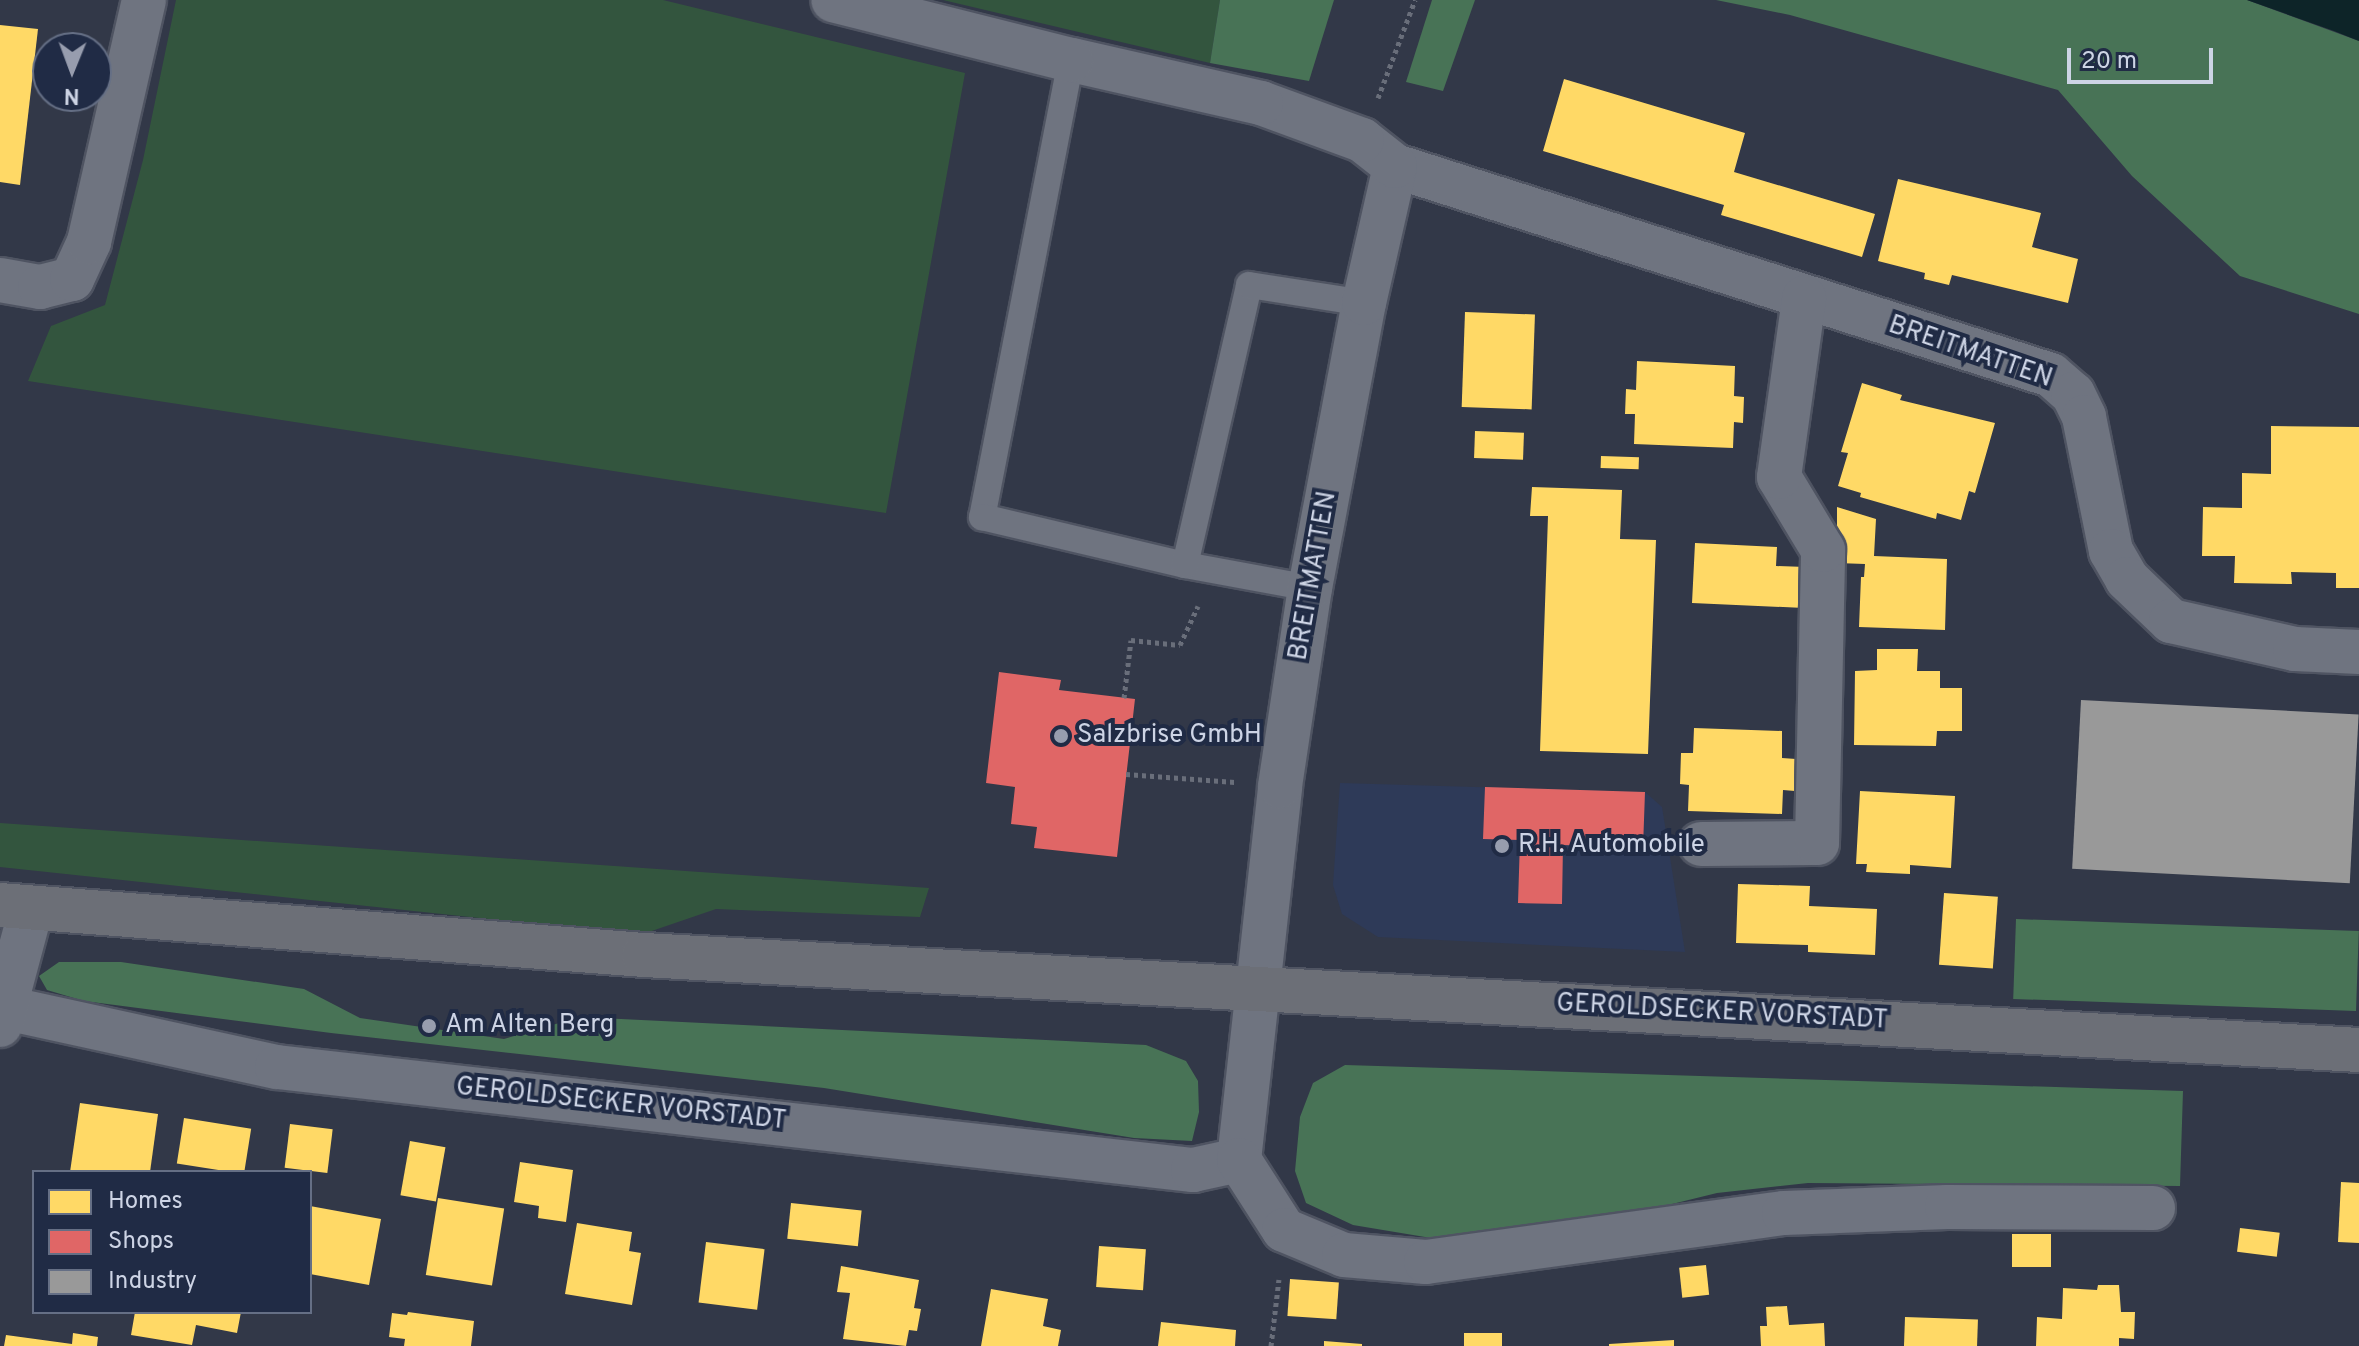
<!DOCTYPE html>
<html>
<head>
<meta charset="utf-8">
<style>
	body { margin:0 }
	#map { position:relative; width:2359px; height:1346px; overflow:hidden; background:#323848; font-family:Overpass,sans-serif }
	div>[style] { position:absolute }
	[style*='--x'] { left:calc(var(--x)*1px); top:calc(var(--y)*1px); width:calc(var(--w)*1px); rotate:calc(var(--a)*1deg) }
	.built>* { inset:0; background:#2e3a58 }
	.green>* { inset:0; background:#33553e }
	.forest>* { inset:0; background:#487356; transform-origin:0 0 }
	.water>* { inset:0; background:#0d2428 }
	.homes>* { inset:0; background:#ffd966; transform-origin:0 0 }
	.shops>* { inset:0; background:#e06666 }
	.industry>* { inset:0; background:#999; transform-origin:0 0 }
	.path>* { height:5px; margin-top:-2.5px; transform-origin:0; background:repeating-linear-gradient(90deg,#696e7a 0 4px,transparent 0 8px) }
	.roads { filter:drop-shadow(2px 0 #4f5462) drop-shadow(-2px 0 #4f5462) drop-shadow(0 2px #4f5462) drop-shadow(0 -2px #4f5462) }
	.lane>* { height:26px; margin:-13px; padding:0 13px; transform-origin:13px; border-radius:13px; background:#6f7480 }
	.street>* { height:44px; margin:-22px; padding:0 22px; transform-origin:22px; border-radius:22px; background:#6f7480 }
	.primary>* { height:44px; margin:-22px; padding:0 22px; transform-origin:22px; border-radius:22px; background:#6c6f77 }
	.dots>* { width:22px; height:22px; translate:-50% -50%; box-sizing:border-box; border:4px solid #202b45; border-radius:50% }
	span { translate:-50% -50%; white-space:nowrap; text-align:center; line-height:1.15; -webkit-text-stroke:8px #202b45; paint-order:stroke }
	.street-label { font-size:26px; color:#cdd4e5 }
	.poi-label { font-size:26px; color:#cdd4e5 }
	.left { translate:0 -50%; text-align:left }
	.legend { position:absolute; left:32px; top:1170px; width:280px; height:144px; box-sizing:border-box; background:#202b45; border:2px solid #656f85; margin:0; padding:10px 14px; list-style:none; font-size:24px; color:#cdd4e5 }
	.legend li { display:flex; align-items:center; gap:16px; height:40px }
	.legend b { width:40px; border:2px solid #656f85 }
	.north { position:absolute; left:32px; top:32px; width:80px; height:80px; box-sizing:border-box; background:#202b45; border:2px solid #656f85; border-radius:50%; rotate:181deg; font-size:22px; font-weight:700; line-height:32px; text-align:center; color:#cdd4e5 }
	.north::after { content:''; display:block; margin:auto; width:28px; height:36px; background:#979dae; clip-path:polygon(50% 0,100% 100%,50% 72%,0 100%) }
	.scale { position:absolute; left:2067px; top:48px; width:146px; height:36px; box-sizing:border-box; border:4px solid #cdd4e5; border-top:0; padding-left:10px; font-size:24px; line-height:28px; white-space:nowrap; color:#cdd4e5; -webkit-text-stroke:6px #202b45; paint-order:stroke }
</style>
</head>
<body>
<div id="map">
	<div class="built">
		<div style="clip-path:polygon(1340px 783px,1645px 792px,1662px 807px,1685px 952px,1378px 937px,1342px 914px,1333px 885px)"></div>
	</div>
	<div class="green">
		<div style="clip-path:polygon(176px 0,663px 0,965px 73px,886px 513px,28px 381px,51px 326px,105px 305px,143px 160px)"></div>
		<div style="clip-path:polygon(943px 0,1220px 0,1210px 63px)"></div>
		<div style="clip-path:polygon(0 823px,929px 888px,920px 917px,716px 909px,640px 935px,0 867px)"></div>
	</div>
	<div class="forest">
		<div style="clip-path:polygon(1220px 0,1334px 0,1309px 81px,1210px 63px)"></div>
		<div style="clip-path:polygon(1432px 0,1475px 0,1443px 91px,1406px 82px)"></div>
		<div style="clip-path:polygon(1716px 0,2247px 0,2359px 41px,2359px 314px,2240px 276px,2132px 176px,2058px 90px,1790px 15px)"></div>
		<div style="left:2016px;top:919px;width:343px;height:80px;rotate:2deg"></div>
		<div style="clip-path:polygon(59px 962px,121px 962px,304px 989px,360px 1018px,504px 1039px,580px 1017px,1146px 1045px,1186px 1061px,1198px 1081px,1199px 1112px,1192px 1141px,1134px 1138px,824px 1088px,331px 1033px,84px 1001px,47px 990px,39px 976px)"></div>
		<div style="clip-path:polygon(1345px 1065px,2183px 1091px,2180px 1186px,1808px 1183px,1717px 1193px,1611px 1219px,1431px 1238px,1353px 1225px,1306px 1203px,1295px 1171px,1300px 1117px,1313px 1083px)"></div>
	</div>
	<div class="water">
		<div style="clip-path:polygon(2247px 0,2359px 0,2359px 41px,2334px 31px)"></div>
	</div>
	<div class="homes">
		<div style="clip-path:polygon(0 25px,38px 29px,20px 185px,0 182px)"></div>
		<div style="clip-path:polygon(1564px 79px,1745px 133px,1734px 172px,1875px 214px,1862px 257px,1721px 215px,1724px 205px,1543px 151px)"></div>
		<div style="clip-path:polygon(1898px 179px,2041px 213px,2032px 247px,2078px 259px,2068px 303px,1952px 275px,1949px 285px,1924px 279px,1925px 273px,1878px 261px)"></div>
		<div style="left:1465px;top:312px;width:70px;height:95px;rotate:2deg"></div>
		<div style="clip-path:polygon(1637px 361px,1735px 366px,1734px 396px,1744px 397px,1743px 423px,1734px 422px,1733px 448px,1634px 444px,1635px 414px,1625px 414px,1626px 389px,1636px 390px)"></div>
		<div style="clip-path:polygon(1862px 383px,1902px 395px,1900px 400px,1995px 423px,1975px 493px,1969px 491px,1961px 520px,1937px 513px,1936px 519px,1860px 497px,1861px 493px,1838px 486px,1848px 453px,1841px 452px)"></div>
		<div style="clip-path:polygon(2271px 426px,2359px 427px,2359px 588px,2336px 588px,2336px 573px,2291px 572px,2292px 584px,2234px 583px,2235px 556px,2202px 556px,2203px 507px,2242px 508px,2242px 473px,2271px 474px)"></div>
		<div style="left:1475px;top:431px;width:49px;height:27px;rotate:2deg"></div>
		<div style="left:1601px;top:456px;width:38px;height:12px;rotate:2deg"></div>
		<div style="clip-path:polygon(1532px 487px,1622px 490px,1620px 539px,1656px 540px,1648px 754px,1540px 751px,1548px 516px,1530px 516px)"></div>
		<div style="clip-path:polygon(1837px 507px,1876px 519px,1874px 556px,1947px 559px,1945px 630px,1859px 627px,1861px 577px,1864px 577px,1865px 564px,1837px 563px)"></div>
		<div style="clip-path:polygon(1695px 543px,1777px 547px,1776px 566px,1806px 567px,1804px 608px,1692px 603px)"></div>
		<div style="clip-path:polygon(1877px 649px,1918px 649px,1917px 671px,1940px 671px,1940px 688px,1962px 688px,1962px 731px,1937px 731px,1936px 746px,1854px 745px,1855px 671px,1877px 670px)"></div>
		<div style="clip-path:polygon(1694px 728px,1782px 731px,1782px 758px,1796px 759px,1795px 791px,1783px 790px,1782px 814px,1688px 811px,1689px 785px,1680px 784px,1681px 753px,1693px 753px)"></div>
		<div style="clip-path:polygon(1860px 791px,1955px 796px,1951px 868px,1910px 865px,1910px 874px,1866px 872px,1867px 864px,1856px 864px)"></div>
		<div style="clip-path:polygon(1738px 884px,1810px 886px,1809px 906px,1877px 909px,1875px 955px,1808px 952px,1808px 945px,1736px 943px)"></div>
		<div style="left:1944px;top:893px;width:54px;height:72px;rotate:4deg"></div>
		<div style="clip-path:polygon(80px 1103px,158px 1114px,150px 1172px,70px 1172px)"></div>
		<div style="left:184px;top:1118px;width:68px;height:46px;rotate:9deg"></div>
		<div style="left:290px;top:1124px;width:43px;height:44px;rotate:7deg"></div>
		<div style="left:410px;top:1141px;width:36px;height:55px;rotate:10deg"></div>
		<div style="clip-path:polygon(520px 1162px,573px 1170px,566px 1222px,538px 1218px,539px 1206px,514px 1202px)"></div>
		<div style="clip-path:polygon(2341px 1182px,2359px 1183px,2359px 1243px,2338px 1242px)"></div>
		<div style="left:438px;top:1198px;width:67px;height:78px;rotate:9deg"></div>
		<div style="left:791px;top:1203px;width:71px;height:36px;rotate:6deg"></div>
		<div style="clip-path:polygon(310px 1206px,381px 1219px,369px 1285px,310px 1274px)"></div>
		<div style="clip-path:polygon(577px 1223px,632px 1232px,629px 1251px,641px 1253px,632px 1305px,565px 1294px)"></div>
		<div style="left:2240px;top:1228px;width:40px;height:24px;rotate:7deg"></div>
		<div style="left:2012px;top:1234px;width:39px;height:33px"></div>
		<div style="left:706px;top:1242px;width:59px;height:61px;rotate:7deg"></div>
		<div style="left:1099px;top:1246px;width:47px;height:41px;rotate:4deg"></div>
		<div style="left:1706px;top:1265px;width:30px;height:27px;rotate:84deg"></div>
		<div style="clip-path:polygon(841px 1266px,919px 1280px,914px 1308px,921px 1309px,917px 1331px,909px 1330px,906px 1346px,843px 1339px,850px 1293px,837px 1292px)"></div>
		<div style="left:1290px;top:1279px;width:49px;height:37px;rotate:4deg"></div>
		<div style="clip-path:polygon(2098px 1285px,2119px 1285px,2121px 1312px,2135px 1312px,2134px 1339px,2119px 1338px,2119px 1346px,2036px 1346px,2037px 1317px,2062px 1319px,2063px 1288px,2097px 1290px)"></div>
		<div style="clip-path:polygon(991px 1289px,1048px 1299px,1043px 1326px,1061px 1330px,1058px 1346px,981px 1346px)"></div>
		<div style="clip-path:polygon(1787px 1306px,1789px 1325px,1824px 1323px,1825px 1346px,1761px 1346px,1760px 1326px,1767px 1326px,1766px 1307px)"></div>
		<div style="clip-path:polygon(135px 1312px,241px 1312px,237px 1333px,196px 1325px,192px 1345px,131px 1335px)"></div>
		<div style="clip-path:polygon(408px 1312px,474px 1321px,471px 1346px,404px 1346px,405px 1339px,389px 1337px,392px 1313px,407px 1315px)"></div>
		<div style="left:1905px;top:1317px;width:73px;height:29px;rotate:2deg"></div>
		<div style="clip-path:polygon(1161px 1322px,1236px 1330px,1235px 1346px,1158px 1346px)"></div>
		<div style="clip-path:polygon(73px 1333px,98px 1337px,97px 1346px,4px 1346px,6px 1335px,72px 1344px)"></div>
		<div style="left:1502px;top:1333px;width:13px;height:38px;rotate:90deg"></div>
		<div style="clip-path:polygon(1674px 1340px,1674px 1346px,1609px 1346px,1609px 1344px)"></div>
		<div style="clip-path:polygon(1324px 1341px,1362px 1344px,1362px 1346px,1324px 1346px)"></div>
	</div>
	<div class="shops">
		<div style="clip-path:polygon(999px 672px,1061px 680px,1059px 690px,1135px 699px,1117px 857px,1034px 848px,1037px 827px,1011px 824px,1015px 787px,986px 783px)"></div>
		<div style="clip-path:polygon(1485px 787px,1645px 792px,1643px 848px,1563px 845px,1562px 904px,1518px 903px,1520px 840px,1483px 839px)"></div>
	</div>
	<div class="industry">
		<div style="left:2081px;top:700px;width:278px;height:169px;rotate:3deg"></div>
	</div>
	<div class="path">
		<div style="--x:1378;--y:98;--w:105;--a:-69.3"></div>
		<div style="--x:1124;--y:698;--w:58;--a:-83.1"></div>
		<div style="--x:1131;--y:640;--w:49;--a:5.8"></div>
		<div style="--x:1180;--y:645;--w:43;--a:-65.2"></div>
		<div style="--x:1126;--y:774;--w:109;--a:4.2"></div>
		<div style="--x:1271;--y:1346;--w:67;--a:-83.2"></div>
	</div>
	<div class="roads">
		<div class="lane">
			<div style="--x:1071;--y:60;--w:466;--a:101"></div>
			<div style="--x:982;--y:517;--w:209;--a:13.3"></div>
			<div style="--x:1310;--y:588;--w:127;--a:-169.6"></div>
			<div style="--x:1185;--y:565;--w:287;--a:-77.1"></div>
			<div style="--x:1249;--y:285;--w:116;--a:8.9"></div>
		</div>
		<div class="street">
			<div style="--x:1395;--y:166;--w:688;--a:17.67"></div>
			<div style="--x:2051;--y:375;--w:29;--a:41"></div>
			<div style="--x:2073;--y:394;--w:25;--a:64"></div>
			<div style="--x:2084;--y:417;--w:137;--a:78.6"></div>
			<div style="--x:2111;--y:551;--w:32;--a:60"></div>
			<div style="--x:2127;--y:579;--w:61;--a:43.7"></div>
			<div style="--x:2171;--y:621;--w:127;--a:12.7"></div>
			<div style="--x:2295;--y:649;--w:64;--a:2.7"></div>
			<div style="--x:0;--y:280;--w:41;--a:9.9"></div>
			<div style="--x:40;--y:287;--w:33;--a:-14"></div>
			<div style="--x:72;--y:279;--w:41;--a:-65.3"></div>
			<div style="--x:89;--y:242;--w:248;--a:-77.2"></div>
			<div style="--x:1701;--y:844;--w:116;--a:-0.5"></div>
			<div style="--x:1817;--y:843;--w:293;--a:-88.8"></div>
			<div style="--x:1823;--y:550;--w:85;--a:-121.1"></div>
			<div style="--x:1779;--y:477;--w:181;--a:-82"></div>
			<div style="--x:6;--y:1008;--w:277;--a:12.3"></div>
			<div style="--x:277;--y:1067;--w:922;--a:6.42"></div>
			<div style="--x:1193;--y:1170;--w:47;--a:-12.3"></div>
			<div style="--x:1239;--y:1160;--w:376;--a:-83.7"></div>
			<div style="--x:1280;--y:786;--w:200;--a:-81.4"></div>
			<div style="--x:1310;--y:588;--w:290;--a:-79.3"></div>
			<div style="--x:1364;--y:303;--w:140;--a:-77.2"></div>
			<div style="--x:1395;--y:166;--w:42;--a:-141.8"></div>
			<div style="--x:1362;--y:140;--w:108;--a:-159.9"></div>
			<div style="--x:1261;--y:103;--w:195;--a:-167.2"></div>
			<div style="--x:1071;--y:60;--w:245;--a:-165.9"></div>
			<div style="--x:0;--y:1025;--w:120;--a:-75"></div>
			<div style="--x:1239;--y:1160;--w:83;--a:57.3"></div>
			<div style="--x:1284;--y:1230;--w:65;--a:22.6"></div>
			<div style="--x:1344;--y:1255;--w:82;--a:4.9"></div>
			<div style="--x:1426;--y:1262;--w:361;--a:-7.8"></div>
			<div style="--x:1784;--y:1213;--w:163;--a:-2.1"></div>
			<div style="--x:1947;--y:1207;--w:206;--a:0.3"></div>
		</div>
		<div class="primary">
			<div style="--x:0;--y:905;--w:646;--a:4.44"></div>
			<div style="--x:644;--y:955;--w:1718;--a:3.17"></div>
		</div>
	</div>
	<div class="dots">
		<div style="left:1061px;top:736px;background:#979dae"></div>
		<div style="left:1502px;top:846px;background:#979dae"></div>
		<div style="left:429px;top:1026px;background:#979dae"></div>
	</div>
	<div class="street-label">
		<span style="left:1970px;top:353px;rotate:19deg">BREITMATTEN</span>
		<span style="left:1314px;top:576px;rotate:-80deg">BREITMATTEN</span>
		<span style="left:1722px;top:1013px;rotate:3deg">GEROLDSECKER VORSTADT</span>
		<span style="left:621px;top:1105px;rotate:6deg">GEROLDSECKER VORSTADT</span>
	</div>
	<div class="poi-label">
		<span class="left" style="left:1077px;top:736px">Salzbrise GmbH</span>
		<span class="left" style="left:1518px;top:846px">R.H. Automobile</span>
		<span class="left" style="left:445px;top:1026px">Am Alten Berg</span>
	</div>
	<ul class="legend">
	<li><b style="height:22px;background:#ffd966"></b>Homes</li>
	<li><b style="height:22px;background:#e06666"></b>Shops</li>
	<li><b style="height:22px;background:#999"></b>Industry</li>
	</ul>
	<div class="north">N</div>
	<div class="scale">20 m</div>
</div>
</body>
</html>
